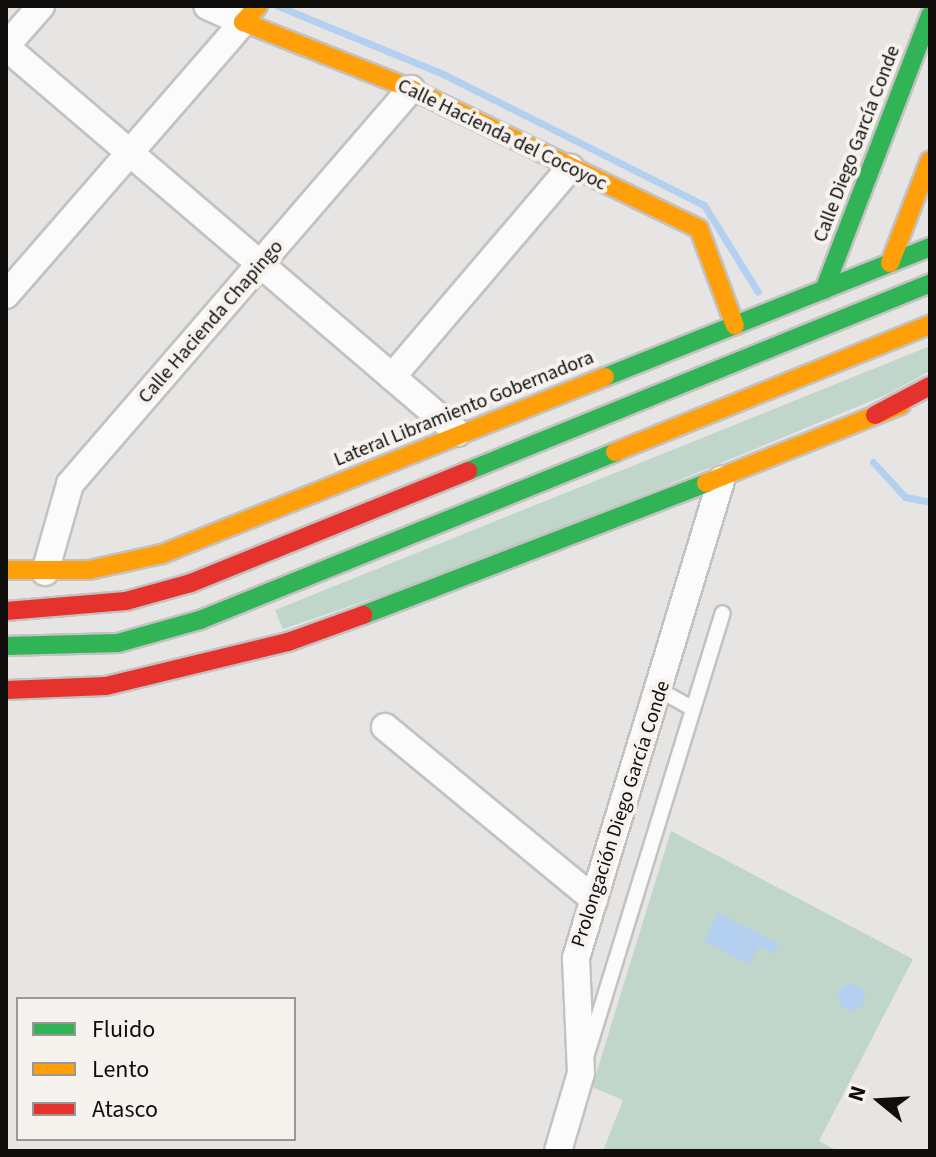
<!DOCTYPE html>
<html>
<head>
<meta charset="utf-8">
<style>
	body { margin:0 }
	#map { position:relative; width:936px; height:1157px; overflow:hidden; background:#e7e5e3; font-family:"Source Sans 3",sans-serif }
	div>[style] { position:absolute }
	[style*='--x'] { left:calc(var(--x)*1px); top:calc(var(--y)*1px); width:calc(var(--w)*1px); rotate:calc(var(--a)*1deg) }
	.green>* { inset:0; background:#c0d6ca }
	.water>* { inset:0; background:#b3d0f0 }
	.round { border-radius:50% }
	.stream>* { height:7px; margin:-3.5px; padding:0 3.5px; transform-origin:3.5px; border-radius:3.5px; background:#b3d0f0 }
	.roads { filter:drop-shadow(2px 0 #c3c2c0) drop-shadow(-2px 0 #c3c2c0) drop-shadow(0 2px #c3c2c0) drop-shadow(0 -2px #c3c2c0) }
	.lane>* { height:14px; margin:-7px; padding:0 7px; transform-origin:7px; border-radius:7px; background:#fbfbfb }
	.street>* { height:26px; margin:-13px; padding:0 13px; transform-origin:13px; border-radius:13px; background:#fbfbfb }
	.fast>* { height:18px; margin:-9px; padding:0 9px; transform-origin:9px; border-radius:9px; background:#30b455 }
	.slow>* { height:18px; margin:-9px; padding:0 9px; transform-origin:9px; border-radius:9px; background:#ff9f0a }
	.jam>* { height:18px; margin:-9px; padding:0 9px; transform-origin:9px; border-radius:9px; background:#e5322d }
	span { translate:-50% -50%; white-space:nowrap; text-align:center; line-height:1.15; -webkit-text-stroke:8px #f6f2ee; paint-order:stroke }
	.street-label { font-size:20px; color:#100e0d }
	.frame { position:absolute; inset:0; border:8px solid #100e0d; pointer-events:none }
	.legend { position:absolute; left:16px; top:997px; width:280px; height:144px; box-sizing:border-box; background:#f6f2ee; border:2px solid #9a9794; margin:0; padding:10px 14px; list-style:none; font-size:24px; color:#100e0d }
	.legend li { display:flex; align-items:center; gap:16px; height:40px }
	.legend b { width:40px; border:2px solid #9a9794 }
	.north { position:absolute; left:840px; top:1061px; width:80px; height:80px; -webkit-text-stroke:6px #f6f2ee; paint-order:stroke; rotate:288deg; font-size:22px; font-weight:700; line-height:32px; text-align:center; color:#100e0d }
	.north::after { content:''; display:block; margin:auto; width:28px; height:36px; background:#100e0d; clip-path:polygon(50% 0,100% 100%,50% 72%,0 100%) }
</style>
</head>
<body>
<div id="map">
	<div class="green">
		<div style="clip-path:polygon(930px 346px,930px 371px,888px 394px,488px 559px,283px 629px,275px 610px)"></div>
		<div style="clip-path:polygon(671px 831px,913px 959px,819px 1141px,838px 1151px,603px 1151px,623px 1100px,592px 1087px)"></div>
	</div>
	<div class="water">
		<div style="clip-path:polygon(718px 913px,779px 944px,774px 954px,759px 946px,749px 964px,704px 941px)"></div>
		<div class="round" style="left:839px;top:984px;width:26px;height:26px"></div>
	</div>
	<div class="stream">
		<div style="--x:278;--y:6;--w:178;--a:22.4"></div>
		<div style="--x:443;--y:74;--w:292;--a:26.7"></div>
		<div style="--x:704;--y:205;--w:102;--a:58.2"></div>
		<div style="--x:873;--y:462;--w:47;--a:47.6"></div>
		<div style="--x:905;--y:497;--w:25;--a:11"></div>
	</div>
	<div class="roads">
		<div class="lane">
			<div style="--x:661;--y:691;--w:35;--a:29"></div>
			<div style="--x:587;--y:1054;--w:461;--a:-72.9"></div>
		</div>
		<div class="street">
			<div style="--x:6;--y:46;--w:53;--a:-48.8"></div>
			<div style="--x:6;--y:47;--w:594;--a:40.5"></div>
			<div style="--x:6;--y:295;--w:362;--a:-49"></div>
			<div style="--x:243;--y:22;--w:39;--a:-156"></div>
			<div style="--x:392;--y:377;--w:275;--a:-49.6"></div>
			<div style="--x:45;--y:572;--w:91;--a:-74.1"></div>
			<div style="--x:70;--y:484;--w:522;--a:-49.2"></div>
			<div style="--x:385;--y:727;--w:271;--a:39.5"></div>
			<div style="--x:558;--y:1151;--w:81;--a:-73.6"></div>
			<div style="--x:581;--y:1073;--w:115;--a:-92.5"></div>
			<div style="--x:576;--y:958;--w:500;--a:-73.1"></div>
		</div>
		<div class="fast">
			<div style="--x:824;--y:290;--w:295;--a:-68.9"></div>
			<div style="--x:605;--y:377;--w:350;--a:-21.8"></div>
			<div style="--x:468;--y:471;--w:499;--a:-22.1"></div>
			<div style="--x:363;--y:615;--w:368;--a:-21"></div>
			<div style="--x:6;--y:646;--w:112;--a:-1.5"></div>
			<div style="--x:118;--y:643;--w:85;--a:-15.7"></div>
			<div style="--x:200;--y:620;--w:448;--a:-22"></div>
		</div>
		<div class="slow">
			<div style="--x:258;--y:6;--w:22;--a:133"></div>
			<div style="--x:243;--y:22;--w:181;--a:21.7"></div>
			<div style="--x:411;--y:89;--w:320;--a:25.9"></div>
			<div style="--x:699;--y:229;--w:103;--a:69.6"></div>
			<div style="--x:890;--y:263;--w:110;--a:-68.8"></div>
			<div style="--x:615;--y:452;--w:340;--a:-22"></div>
			<div style="--x:706;--y:483;--w:210;--a:-21.8"></div>
			<div style="--x:6;--y:570;--w:83;--a:0"></div>
			<div style="--x:89;--y:570;--w:75;--a:-12.4"></div>
			<div style="--x:162;--y:554;--w:477;--a:-21.8"></div>
		</div>
		<div class="jam">
			<div style="--x:875;--y:415;--w:62;--a:-27.8"></div>
			<div style="--x:6;--y:611;--w:120;--a:-4.8"></div>
			<div style="--x:126;--y:601;--w:67;--a:-15.5"></div>
			<div style="--x:191;--y:583;--w:299;--a:-22"></div>
			<div style="--x:6;--y:690;--w:100;--a:-2.3"></div>
			<div style="--x:106;--y:686;--w:187;--a:-13.6"></div>
			<div style="--x:288;--y:642;--w:80;--a:-19.8"></div>
		</div>
	</div>
	<div class="street-label">
		<span style="left:502px;top:135px;rotate:26deg">Calle Hacienda del Cocoyoc</span>
		<span style="left:857px;top:144px;rotate:-69deg">Calle Diego García Conde</span>
		<span style="left:211px;top:322px;rotate:-49deg">Calle Hacienda Chapingo</span>
		<span style="left:464px;top:409px;rotate:-22deg">Lateral Libramiento Gobernadora</span>
		<span style="left:621px;top:814px;rotate:-72deg">Prolongación Diego García Conde</span>
	</div>
	<div class="frame"></div>
	<ul class="legend">
	<li><b style="height:10px;background:#30b455"></b>Fluido</li>
	<li><b style="height:10px;background:#ff9f0a"></b>Lento</li>
	<li><b style="height:10px;background:#e5322d"></b>Atasco</li>
	</ul>
	<div class="north">N</div>
</div>
</body>
</html>
